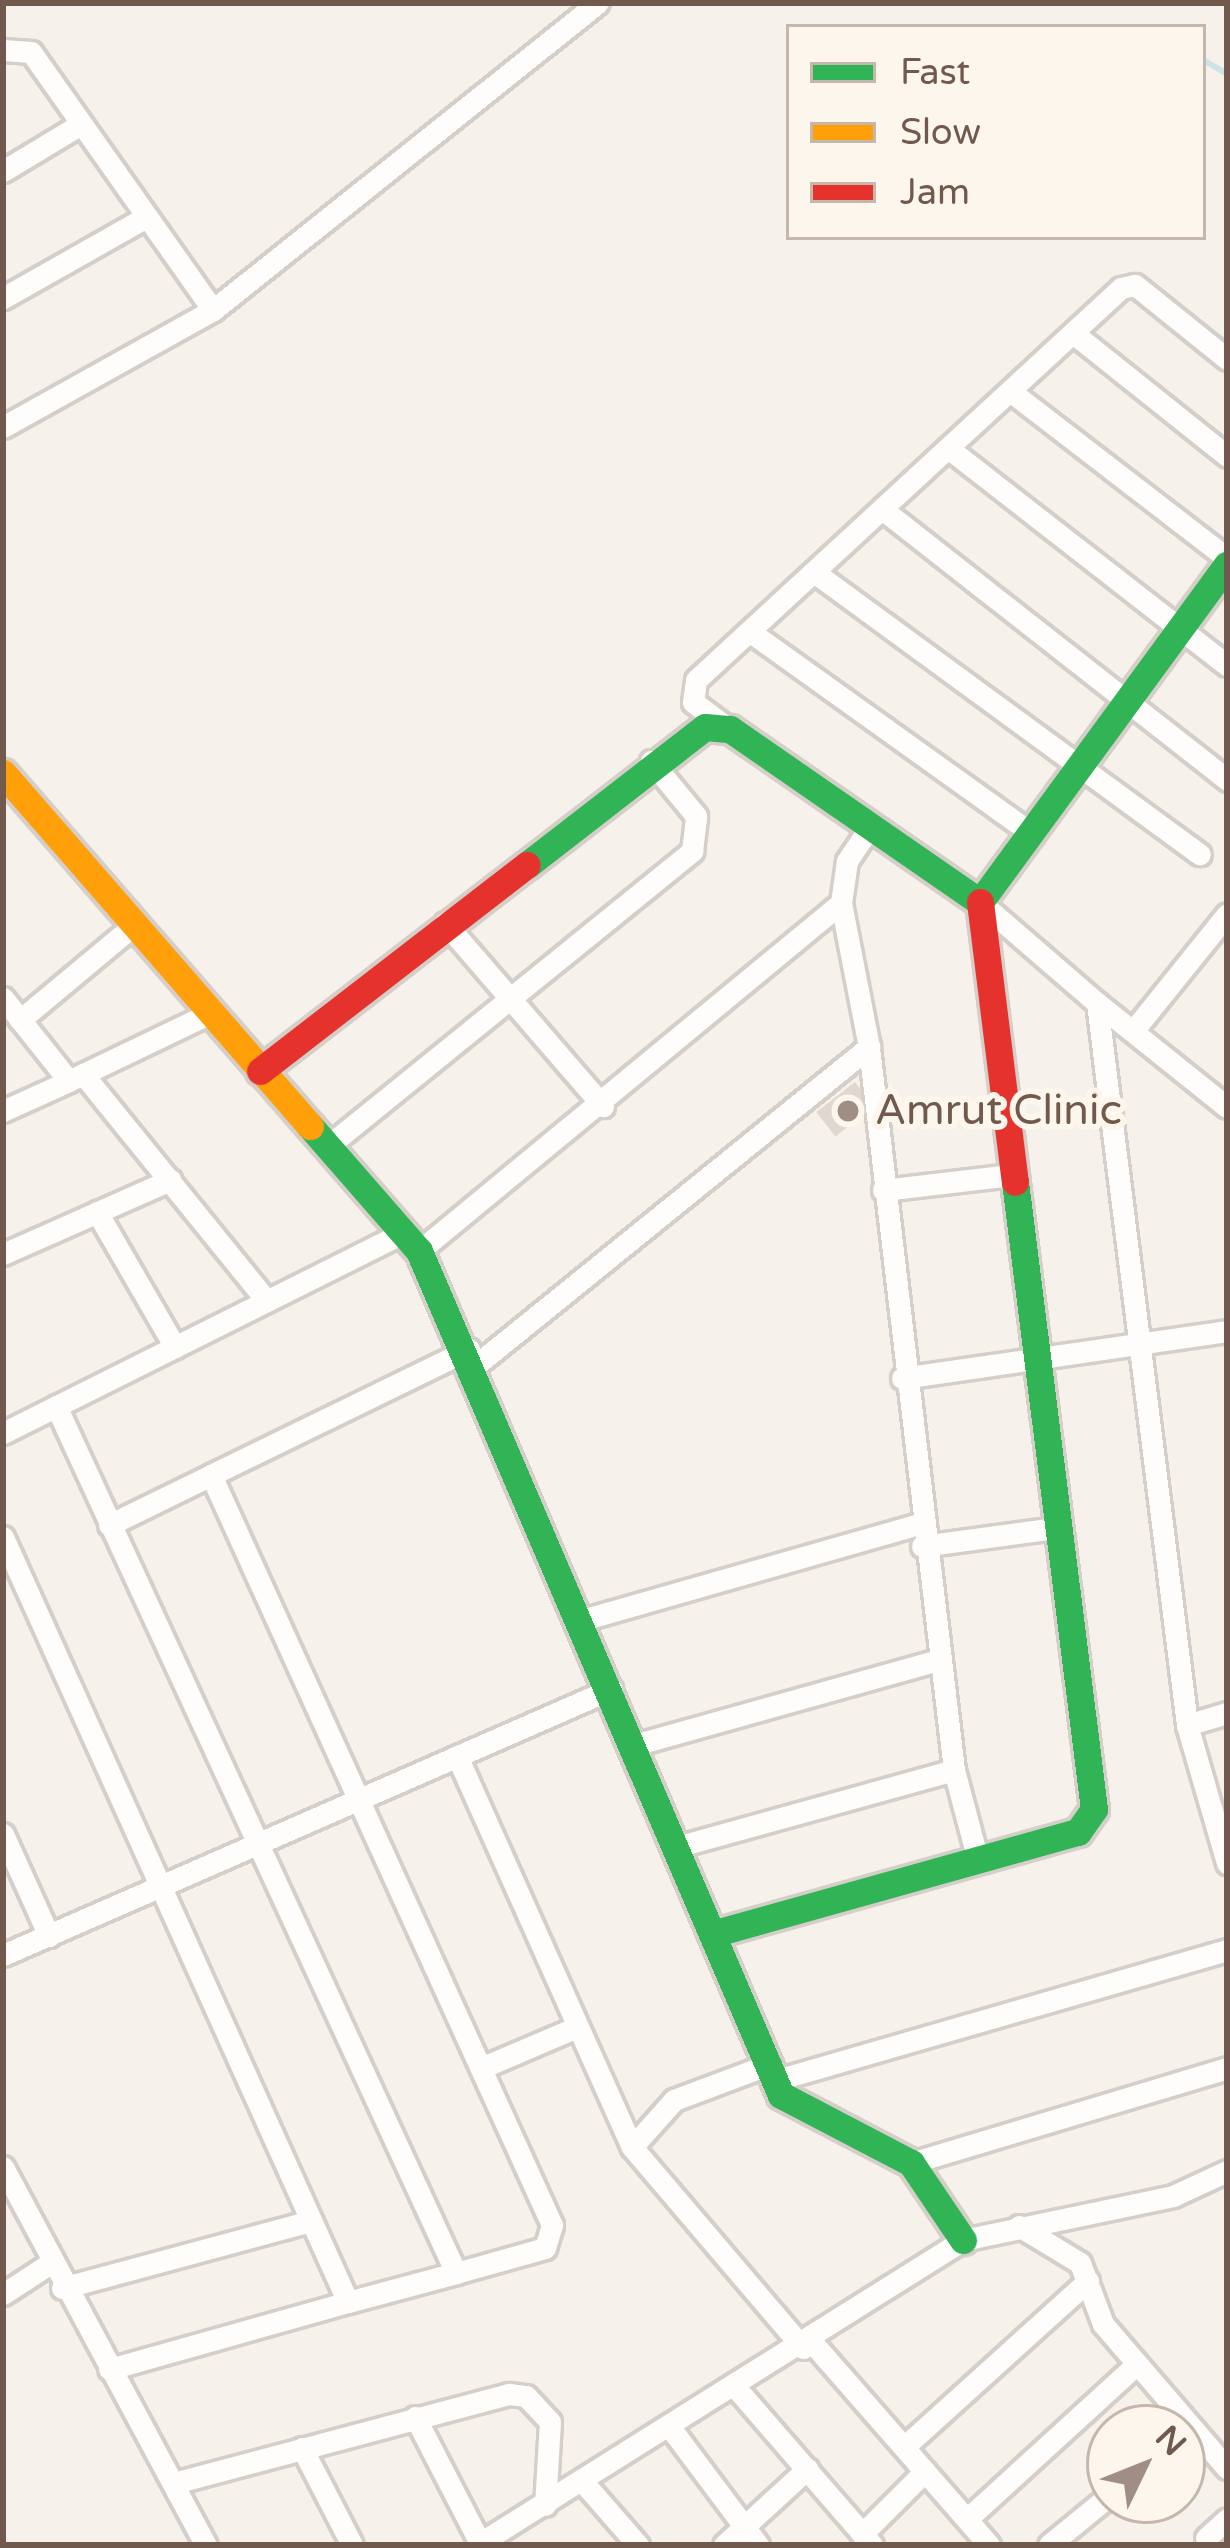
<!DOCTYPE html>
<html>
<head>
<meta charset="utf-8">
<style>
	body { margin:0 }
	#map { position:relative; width:1230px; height:2548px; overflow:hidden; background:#f6f1ea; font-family:"Varela Round",sans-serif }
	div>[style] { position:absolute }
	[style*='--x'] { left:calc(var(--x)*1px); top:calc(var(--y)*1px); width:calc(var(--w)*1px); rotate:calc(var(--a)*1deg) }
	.stream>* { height:6px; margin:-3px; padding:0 3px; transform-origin:3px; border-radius:3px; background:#cde3e4 }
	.building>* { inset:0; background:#dfd7d0; transform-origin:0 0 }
	.roads { filter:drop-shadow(3px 0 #d5cec9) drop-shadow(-3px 0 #d5cec9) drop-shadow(0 3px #d5cec9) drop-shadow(0 -3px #d5cec9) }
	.street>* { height:21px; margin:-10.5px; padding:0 10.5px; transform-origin:10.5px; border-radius:10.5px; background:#fefdfc }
	.fast>* { height:27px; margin:-13.5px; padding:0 13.5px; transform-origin:13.5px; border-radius:13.5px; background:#30b455 }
	.slow>* { height:27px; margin:-13.5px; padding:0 13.5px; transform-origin:13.5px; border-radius:13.5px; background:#ff9f0a }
	.jam>* { height:27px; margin:-13.5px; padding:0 13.5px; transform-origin:13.5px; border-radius:13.5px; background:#e5322d }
	.dots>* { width:33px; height:33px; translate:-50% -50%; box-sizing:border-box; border:6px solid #fdf6ec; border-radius:50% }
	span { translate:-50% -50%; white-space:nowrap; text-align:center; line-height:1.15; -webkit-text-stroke:12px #fdf6ec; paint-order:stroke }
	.poi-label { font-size:42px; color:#71594d }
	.left { translate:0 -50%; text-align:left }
	.frame { position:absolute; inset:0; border:6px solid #71594d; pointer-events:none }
	.legend { position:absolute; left:786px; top:24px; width:420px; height:216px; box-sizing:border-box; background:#fdf6ec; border:3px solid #c5b7ac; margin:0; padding:15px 21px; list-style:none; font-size:36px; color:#71594d }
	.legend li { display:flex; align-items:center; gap:24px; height:60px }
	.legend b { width:60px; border:3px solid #c5b7ac }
	.north { position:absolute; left:1086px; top:2404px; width:120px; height:120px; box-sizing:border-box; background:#fdf6ec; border:3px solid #c5b7ac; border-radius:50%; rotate:47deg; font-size:33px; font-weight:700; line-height:48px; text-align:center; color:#71594d }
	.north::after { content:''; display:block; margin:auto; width:42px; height:54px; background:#a08e84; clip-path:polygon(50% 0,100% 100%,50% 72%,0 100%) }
</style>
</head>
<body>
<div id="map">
	<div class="stream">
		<div style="--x:1203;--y:60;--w:28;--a:30"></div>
	</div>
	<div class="building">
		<div style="left:855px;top:1082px;width:31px;height:49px;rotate:52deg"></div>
	</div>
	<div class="roads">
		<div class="street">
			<div style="--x:3;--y:50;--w:28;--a:4"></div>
			<div style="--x:31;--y:52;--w:316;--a:54.8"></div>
			<div style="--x:213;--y:310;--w:240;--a:150.9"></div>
			<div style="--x:3;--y:171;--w:91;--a:-31.1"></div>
			<div style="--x:3;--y:298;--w:164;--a:-29.5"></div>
			<div style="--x:213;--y:310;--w:492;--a:-38.6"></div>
			<div style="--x:1073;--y:333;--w:197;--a:38.6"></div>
			<div style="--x:1010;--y:391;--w:274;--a:37.6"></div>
			<div style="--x:948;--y:448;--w:353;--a:37.9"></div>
			<div style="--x:882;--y:509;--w:439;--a:38.1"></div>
			<div style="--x:814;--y:572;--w:478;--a:36.2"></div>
			<div style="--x:749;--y:631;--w:347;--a:35.6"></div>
			<div style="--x:729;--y:729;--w:45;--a:-143.1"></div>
			<div style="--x:693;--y:702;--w:22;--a:-82"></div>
			<div style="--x:696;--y:680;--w:578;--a:-42.69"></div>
			<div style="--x:1121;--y:288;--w:14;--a:-12"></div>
			<div style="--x:1135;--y:285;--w:118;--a:38.8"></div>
			<div style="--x:980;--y:902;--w:155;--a:40.8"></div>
			<div style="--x:1097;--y:1003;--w:728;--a:82.89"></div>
			<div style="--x:1187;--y:1725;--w:144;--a:73.8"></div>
			<div style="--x:445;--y:923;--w:242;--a:49.2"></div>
			<div style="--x:3;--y:998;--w:106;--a:51.5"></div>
			<div style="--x:69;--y:1081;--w:72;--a:155.6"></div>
			<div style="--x:1097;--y:1003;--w:166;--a:38.7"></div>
			<div style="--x:20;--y:1020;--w:148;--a:-39.8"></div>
			<div style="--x:1133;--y:1031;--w:150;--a:-51.2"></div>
			<div style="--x:83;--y:1074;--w:292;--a:51"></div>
			<div style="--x:75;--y:1078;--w:150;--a:-25.7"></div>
			<div style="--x:328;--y:1146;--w:469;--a:-39"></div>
			<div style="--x:692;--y:851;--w:35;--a:-83"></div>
			<div style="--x:696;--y:816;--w:71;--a:-129.3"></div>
			<div style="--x:883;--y:1190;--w:129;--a:-6.7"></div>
			<div style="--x:97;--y:1212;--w:156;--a:60"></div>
			<div style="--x:419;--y:1251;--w:547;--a:-39.51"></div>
			<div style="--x:3;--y:1254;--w:183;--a:-23.9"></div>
			<div style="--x:476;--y:1365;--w:506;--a:-38.98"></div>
			<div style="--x:902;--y:1378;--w:328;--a:-8.2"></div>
			<div style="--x:56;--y:1406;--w:955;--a:65.23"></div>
			<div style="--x:456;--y:2273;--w:112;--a:165"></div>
			<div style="--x:3;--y:1433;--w:449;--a:-26.6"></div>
			<div style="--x:109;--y:1525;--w:114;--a:-26.1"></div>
			<div style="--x:3;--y:1537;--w:839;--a:65.73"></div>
			<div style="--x:348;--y:2302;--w:248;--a:164.3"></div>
			<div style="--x:922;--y:1546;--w:134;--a:-7.7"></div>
			<div style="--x:582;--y:1620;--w:349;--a:-15.9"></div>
			<div style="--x:1187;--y:1725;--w:42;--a:-16.7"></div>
			<div style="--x:634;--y:1745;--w:317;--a:-15.6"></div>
			<div style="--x:457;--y:1756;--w:428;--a:65.9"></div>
			<div style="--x:632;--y:2147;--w:264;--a:49.6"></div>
			<div style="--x:954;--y:1770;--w:93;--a:75.1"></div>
			<div style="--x:3;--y:1834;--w:112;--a:65.7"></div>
			<div style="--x:676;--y:1847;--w:288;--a:-15.5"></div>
			<div style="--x:954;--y:1770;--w:728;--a:-96.71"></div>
			<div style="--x:869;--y:1047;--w:147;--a:-101"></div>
			<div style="--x:841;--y:903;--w:42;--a:-81.9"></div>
			<div style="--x:847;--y:861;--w:37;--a:-56"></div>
			<div style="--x:3;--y:1955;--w:664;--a:-23.63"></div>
			<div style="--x:481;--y:2068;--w:104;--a:-23.1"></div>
			<div style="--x:773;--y:2081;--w:473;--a:-16.1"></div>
			<div style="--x:632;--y:2147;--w:63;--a:-48.2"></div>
			<div style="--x:674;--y:2100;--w:99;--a:-20.6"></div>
			<div style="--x:911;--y:2163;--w:330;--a:-16.7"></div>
			<div style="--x:3;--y:2167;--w:429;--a:61.8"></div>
			<div style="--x:1019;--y:2226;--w:71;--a:31.2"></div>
			<div style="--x:1080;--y:2263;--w:65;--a:69.3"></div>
			<div style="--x:1103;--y:2324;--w:190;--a:49.3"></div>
			<div style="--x:456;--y:2273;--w:92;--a:-15.7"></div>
			<div style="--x:545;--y:2248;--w:24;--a:-73"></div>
			<div style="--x:552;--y:2225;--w:824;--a:-114.45"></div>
			<div style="--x:211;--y:1475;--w:287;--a:-26"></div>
			<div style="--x:62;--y:2288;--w:258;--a:-15.1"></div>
			<div style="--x:3;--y:2294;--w:55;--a:-33.1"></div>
			<div style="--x:811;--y:2341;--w:271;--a:48.9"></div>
			<div style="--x:736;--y:2388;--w:208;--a:49.1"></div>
			<div style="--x:415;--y:2417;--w:142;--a:62.7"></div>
			<div style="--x:672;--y:2430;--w:144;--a:53.2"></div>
			<div style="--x:904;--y:2447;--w:248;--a:-42.1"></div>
			<div style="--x:302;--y:2448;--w:109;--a:62.7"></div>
			<div style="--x:583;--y:2482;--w:84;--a:48.9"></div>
			<div style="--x:174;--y:2483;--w:347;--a:-14.9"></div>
			<div style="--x:509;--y:2394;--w:17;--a:7"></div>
			<div style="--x:526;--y:2396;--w:35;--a:47"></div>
			<div style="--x:550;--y:2422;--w:83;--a:93.4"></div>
			<div style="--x:967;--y:2519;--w:230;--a:-42.4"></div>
			<div style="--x:862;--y:2534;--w:89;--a:-45"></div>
			<div style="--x:1206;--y:2538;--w:28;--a:-42"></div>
			<div style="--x:477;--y:2545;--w:574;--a:-32.11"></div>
			<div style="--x:963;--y:2240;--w:215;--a:-11.8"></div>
			<div style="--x:1173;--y:2196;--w:60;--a:-24.8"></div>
			<div style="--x:724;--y:2545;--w:113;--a:-42.5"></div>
			<div style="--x:1049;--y:2545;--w:79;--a:-39.3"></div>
		</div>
		<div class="fast">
			<div style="--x:527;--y:865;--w:225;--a:-37.8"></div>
			<div style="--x:705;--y:727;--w:25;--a:5"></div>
			<div style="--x:730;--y:729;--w:304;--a:34.7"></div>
			<div style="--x:980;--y:902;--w:418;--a:-53.8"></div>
			<div style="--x:310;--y:1126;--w:166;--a:48.9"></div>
			<div style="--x:419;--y:1251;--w:918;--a:66.79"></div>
			<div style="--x:781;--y:2095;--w:147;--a:27.6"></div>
			<div style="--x:911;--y:2163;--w:93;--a:56"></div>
			<div style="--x:712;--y:1934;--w:380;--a:-15.6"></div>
			<div style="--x:1078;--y:1832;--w:28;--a:-55"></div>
			<div style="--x:1094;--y:1809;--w:632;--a:-97.18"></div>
		</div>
		<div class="slow">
			<div style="--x:3;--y:773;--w:468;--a:49"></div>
		</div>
		<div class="jam">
			<div style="--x:980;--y:902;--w:282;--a:82.9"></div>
			<div style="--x:260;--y:1071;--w:337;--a:-37.7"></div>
		</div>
	</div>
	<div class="dots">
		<div style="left:848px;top:1111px;background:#a08e84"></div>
	</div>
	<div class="poi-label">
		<span class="left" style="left:875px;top:1111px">Amrut Clinic</span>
	</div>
	<div class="frame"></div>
	<ul class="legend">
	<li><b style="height:15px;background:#30b455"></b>Fast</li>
	<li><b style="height:15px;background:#ff9f0a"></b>Slow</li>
	<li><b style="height:15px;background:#e5322d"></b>Jam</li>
	</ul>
	<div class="north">N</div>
</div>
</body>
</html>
